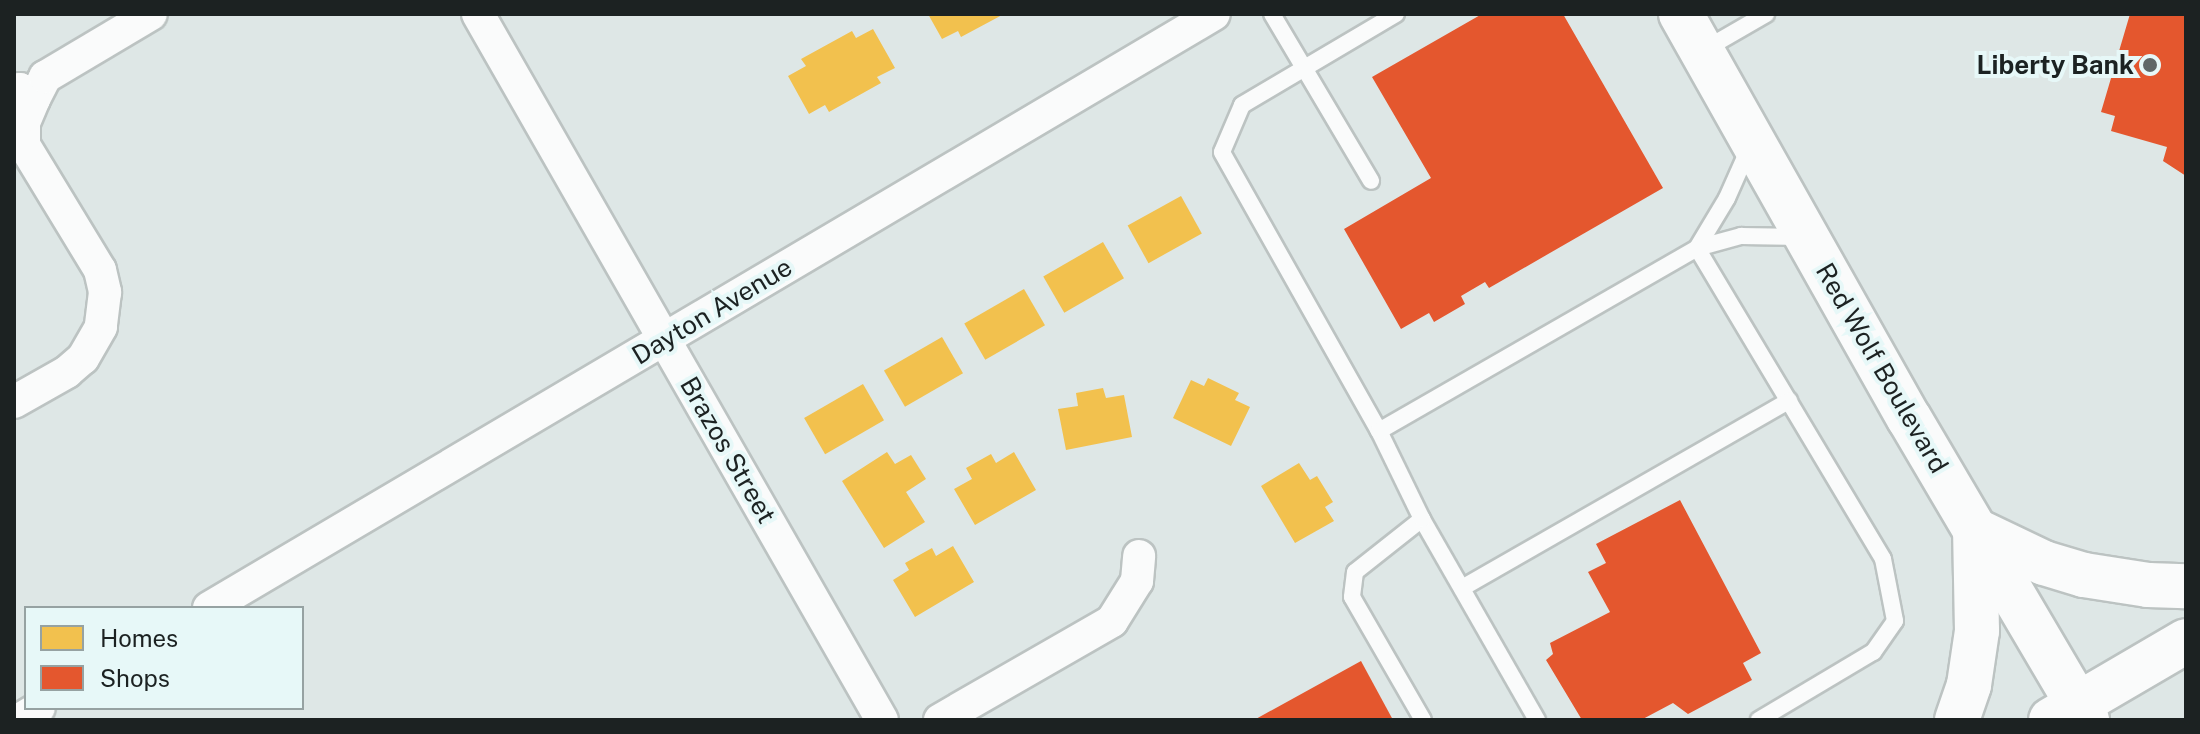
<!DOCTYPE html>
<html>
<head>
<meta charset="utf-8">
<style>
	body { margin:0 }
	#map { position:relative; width:2200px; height:734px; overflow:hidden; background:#dee7e6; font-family:"Public Sans",sans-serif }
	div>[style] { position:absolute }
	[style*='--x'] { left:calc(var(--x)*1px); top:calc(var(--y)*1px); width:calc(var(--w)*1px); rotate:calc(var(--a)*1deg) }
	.homes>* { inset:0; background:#f2c14e; transform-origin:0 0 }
	.shops>* { inset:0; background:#e4572e }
	.roads { filter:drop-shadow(2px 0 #bcc3c2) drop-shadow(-2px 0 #bcc3c2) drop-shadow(0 2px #bcc3c2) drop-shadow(0 -2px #bcc3c2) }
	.lane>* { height:16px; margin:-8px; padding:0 8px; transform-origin:8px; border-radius:8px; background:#fafbfb }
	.street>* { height:32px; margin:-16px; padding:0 16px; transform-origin:16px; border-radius:16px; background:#fafbfb }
	.primary>* { height:44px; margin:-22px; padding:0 22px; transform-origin:22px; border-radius:22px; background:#fafbfb }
	.highway>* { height:44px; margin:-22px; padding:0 22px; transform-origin:22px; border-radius:22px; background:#fafbfb }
	.dots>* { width:22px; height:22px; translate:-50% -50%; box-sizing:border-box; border:4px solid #e7f8f8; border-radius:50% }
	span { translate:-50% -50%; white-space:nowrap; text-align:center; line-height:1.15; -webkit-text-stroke:8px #e7f8f8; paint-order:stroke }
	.poi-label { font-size:26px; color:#1c2222; font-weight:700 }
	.right { translate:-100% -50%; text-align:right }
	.street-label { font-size:26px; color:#1c2222 }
	.frame { position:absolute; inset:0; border:16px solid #1c2222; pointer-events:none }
	.legend { position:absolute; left:24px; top:606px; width:280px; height:104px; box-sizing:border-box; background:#e7f8f8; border:2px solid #96a2a2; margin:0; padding:10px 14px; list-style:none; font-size:24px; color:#1c2222 }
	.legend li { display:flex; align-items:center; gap:16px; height:40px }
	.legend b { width:40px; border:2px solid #96a2a2 }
</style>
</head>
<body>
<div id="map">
	<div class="homes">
		<div style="clip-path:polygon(928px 14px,1004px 14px,961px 37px,958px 31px,942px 39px)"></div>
		<div style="clip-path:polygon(873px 29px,895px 68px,877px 77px,881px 83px,829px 112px,825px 105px,809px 114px,788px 76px,806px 66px,801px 59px,852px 31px,856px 38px)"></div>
		<div style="left:1181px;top:196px;width:43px;height:61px;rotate:61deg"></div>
		<div style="left:1103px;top:242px;width:42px;height:69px;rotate:60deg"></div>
		<div style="left:1024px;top:289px;width:42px;height:69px;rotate:60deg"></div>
		<div style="left:942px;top:337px;width:42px;height:67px;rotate:60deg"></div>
		<div style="clip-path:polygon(1208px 378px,1239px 393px,1235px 400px,1250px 407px,1231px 446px,1173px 418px,1191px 380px,1204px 386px)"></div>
		<div style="left:863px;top:384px;width:42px;height:68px;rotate:60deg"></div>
		<div style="clip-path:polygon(1103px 388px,1106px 398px,1124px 395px,1132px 437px,1066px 450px,1058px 409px,1078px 406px,1076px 393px)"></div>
		<div style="clip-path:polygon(887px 452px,895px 464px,911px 455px,926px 479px,906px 492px,925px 522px,884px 548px,842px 481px)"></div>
		<div style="clip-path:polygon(1014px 452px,1036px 490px,975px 525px,954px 489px,972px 479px,966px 468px,991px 454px,996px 463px)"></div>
		<div style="clip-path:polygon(1299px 463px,1310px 480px,1317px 476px,1333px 502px,1325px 507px,1334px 521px,1295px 543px,1261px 486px)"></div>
		<div style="clip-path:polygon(953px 546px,974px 582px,915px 617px,893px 580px,909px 570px,905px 563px,932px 548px,936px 556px)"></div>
	</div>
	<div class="shops">
		<div style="clip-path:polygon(1482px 14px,1563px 14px,1663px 188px,1489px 288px,1485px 282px,1461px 296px,1465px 304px,1434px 322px,1429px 313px,1401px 329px,1344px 229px,1431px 178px,1372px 77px)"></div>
		<div style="clip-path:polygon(2130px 14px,2186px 14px,2186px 176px,2163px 161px,2167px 147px,2111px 131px,2115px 116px,2101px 112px)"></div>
		<div style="clip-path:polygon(1680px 500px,1761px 653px,1743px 663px,1752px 680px,1688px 714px,1673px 703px,1641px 720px,1582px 720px,1546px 660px,1553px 654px,1550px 643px,1610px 612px,1588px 572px,1606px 563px,1596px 544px)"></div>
		<div style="clip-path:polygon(1361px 661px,1393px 720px,1254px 720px)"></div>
	</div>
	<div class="roads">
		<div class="lane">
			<div style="--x:1272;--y:14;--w:194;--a:59.3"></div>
			<div style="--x:1702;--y:51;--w:74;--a:-30"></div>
			<div style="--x:1697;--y:248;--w:362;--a:59.1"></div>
			<div style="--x:1883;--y:559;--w:63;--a:79"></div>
			<div style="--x:1895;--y:621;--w:38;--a:125"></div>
			<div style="--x:1873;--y:652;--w:133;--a:149.2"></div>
			<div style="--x:1697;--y:248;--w:58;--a:-59"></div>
			<div style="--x:1727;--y:198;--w:57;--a:-66.1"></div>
			<div style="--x:1379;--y:431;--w:320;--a:-119.4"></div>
			<div style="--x:1222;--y:152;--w:51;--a:-66.9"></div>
			<div style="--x:1242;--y:105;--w:179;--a:-30.6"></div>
			<div style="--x:1422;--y:519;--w:85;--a:141.7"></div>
			<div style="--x:1355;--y:572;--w:25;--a:97"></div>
			<div style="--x:1352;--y:597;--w:142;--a:60"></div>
			<div style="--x:1462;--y:588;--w:377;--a:-29.8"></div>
			<div style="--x:1537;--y:720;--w:232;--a:-119.8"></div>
			<div style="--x:1422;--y:519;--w:98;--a:-116"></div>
			<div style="--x:1379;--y:431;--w:367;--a:-29.9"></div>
			<div style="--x:1697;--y:248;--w:46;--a:-15.3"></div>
			<div style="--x:1741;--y:236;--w:61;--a:0.9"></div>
		</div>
		<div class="street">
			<div style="--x:478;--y:14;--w:813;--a:60.22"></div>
			<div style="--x:14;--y:90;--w:6;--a:-9"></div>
			<div style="--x:20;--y:89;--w:17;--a:36"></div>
			<div style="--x:34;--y:99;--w:26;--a:113"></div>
			<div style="--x:24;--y:123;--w:22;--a:90"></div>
			<div style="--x:24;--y:145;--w:146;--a:58.7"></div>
			<div style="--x:100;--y:270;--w:23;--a:77"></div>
			<div style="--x:105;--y:292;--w:35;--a:97"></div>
			<div style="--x:101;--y:327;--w:36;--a:120"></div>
			<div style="--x:83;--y:358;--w:21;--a:139"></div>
			<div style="--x:67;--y:372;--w:61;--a:150.5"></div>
			<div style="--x:34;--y:99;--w:25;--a:-63"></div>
			<div style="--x:45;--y:77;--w:123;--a:-30.7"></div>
			<div style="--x:209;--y:608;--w:1167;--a:-30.58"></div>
			<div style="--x:19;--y:720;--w:23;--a:-31"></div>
			<div style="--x:940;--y:720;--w:198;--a:-29.9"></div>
			<div style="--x:1112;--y:621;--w:47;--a:-58"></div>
			<div style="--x:1137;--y:581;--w:25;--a:-85"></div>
		</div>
		<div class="primary">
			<div style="--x:2051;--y:720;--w:156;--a:-30.3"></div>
		</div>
		<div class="highway">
			<div style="--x:1681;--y:14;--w:464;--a:60.6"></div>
			<div style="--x:1909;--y:418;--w:351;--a:59.5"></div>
			<div style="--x:1957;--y:720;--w:37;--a:-71"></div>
			<div style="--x:1969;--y:685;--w:55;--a:-81.6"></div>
			<div style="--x:1977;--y:631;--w:101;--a:-91.1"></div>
			<div style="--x:1975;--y:530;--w:76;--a:25.6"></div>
			<div style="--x:2044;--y:563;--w:42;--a:16.7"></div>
			<div style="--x:2084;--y:575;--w:65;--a:8.9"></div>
			<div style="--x:2148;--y:585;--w:38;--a:2"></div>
		</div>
	</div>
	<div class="dots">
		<div style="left:2150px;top:65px;background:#606767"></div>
	</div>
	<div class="poi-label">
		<span class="right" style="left:2134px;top:65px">Liberty Bank</span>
	</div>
	<div class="street-label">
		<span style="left:712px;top:311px;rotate:-31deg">Dayton Avenue</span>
		<span style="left:1882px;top:368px;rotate:60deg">Red Wolf Boulevard</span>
		<span style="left:728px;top:450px;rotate:60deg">Brazos Street</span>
	</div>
	<div class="frame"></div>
	<ul class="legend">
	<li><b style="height:22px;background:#f2c14e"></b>Homes</li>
	<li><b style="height:22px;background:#e4572e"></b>Shops</li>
	</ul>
</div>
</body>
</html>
